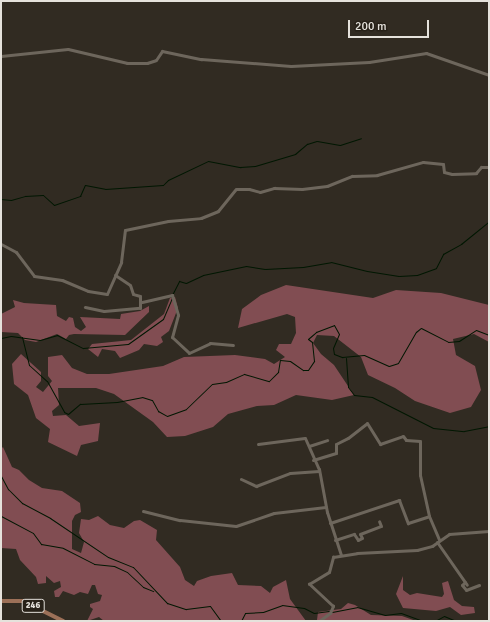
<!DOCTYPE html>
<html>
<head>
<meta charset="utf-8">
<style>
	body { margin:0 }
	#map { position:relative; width:490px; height:622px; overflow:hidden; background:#312b22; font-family:Signika,sans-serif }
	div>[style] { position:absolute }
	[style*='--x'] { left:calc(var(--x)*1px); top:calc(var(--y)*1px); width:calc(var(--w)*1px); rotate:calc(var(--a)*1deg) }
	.forest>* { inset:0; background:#814d52 }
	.stream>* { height:1px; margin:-0.5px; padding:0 0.5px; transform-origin:0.5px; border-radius:0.5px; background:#001702 }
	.minor>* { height:3px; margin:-1.5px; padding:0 1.5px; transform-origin:1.5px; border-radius:1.5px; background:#6d665c }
	.major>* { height:4px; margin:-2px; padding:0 2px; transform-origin:2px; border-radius:2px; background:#9c7058 }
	span { translate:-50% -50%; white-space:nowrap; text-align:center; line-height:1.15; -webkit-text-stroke:3.5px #272118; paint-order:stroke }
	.shield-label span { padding:1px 3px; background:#272118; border:1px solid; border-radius:3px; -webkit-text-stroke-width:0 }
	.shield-label { font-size:9px; color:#e5e2dc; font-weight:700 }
	.frame { position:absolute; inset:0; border:2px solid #e5e2dc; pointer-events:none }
	.scale { position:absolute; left:348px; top:20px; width:81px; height:18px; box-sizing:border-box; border:2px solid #e5e2dc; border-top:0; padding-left:5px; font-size:12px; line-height:14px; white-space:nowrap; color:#e5e2dc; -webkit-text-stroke:3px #272118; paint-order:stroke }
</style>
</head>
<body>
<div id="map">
	<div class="forest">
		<div style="clip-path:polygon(286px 285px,373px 298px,396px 290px,441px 293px,489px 305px,489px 342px,474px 334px,453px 339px,456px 355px,475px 366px,481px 390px,471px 407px,450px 413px,415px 401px,395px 388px,368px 375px,361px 357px,334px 336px,317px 335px,313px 343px,321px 354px,334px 365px,354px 395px,332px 400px,296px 395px,274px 405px,257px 406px,228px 414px,213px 427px,185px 436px,167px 437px,153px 422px,114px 394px,96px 388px,58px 388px,59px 405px,52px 411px,53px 416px,66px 415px,79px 426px,100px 423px,98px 441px,81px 445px,77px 456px,48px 442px,50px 429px,36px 418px,28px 395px,14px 384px,12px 364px,21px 354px,41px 372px,41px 381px,36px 387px,43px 392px,52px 381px,48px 376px,48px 357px,62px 355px,72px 368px,87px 374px,109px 374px,163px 366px,184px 357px,235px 355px,265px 359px,274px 364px,285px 357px,276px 350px,279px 344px,291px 344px,296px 333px,295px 317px,287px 314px,238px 328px,242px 309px,261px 295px)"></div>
		<div style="clip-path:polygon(175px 297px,178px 308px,169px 331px,161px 337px,163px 342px,157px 346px,144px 344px,139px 350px,120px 358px,115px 351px,102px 349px,98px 357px,88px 349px,92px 344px,131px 340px,164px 314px,170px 298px)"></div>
		<div style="clip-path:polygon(13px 300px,24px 303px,56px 305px,57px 316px,66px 321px,69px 317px,73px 318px,75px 327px,81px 331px,86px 327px,80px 317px,120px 319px,121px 314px,140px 311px,149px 306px,149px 312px,125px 335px,74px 334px,69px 335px,66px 339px,57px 334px,36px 342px,25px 340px,18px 333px,1px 332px,1px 314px,15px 307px)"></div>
		<div style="clip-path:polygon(3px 447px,12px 467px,19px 470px,29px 480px,42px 488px,62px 491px,80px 503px,81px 512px,75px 515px,72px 521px,72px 549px,81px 553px,84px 542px,79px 533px,81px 519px,89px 520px,98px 516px,110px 525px,124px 528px,134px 521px,140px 520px,157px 530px,156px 540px,180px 567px,185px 580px,194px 586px,197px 581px,211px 576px,232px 573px,238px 585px,261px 586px,270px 593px,273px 587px,286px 580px,290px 599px,306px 621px,104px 621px,99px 617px,87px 621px,93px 609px,90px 607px,90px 604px,100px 601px,102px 595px,98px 594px,95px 585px,92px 585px,88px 594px,80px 592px,74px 595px,63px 591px,59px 597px,55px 597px,54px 591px,61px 587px,60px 581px,54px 583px,46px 576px,46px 583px,38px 584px,36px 577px,20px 560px,16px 549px,1px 548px,1px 449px)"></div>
		<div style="clip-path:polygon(403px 576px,403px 590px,410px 595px,417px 593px,442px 597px,444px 594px,442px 583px,448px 581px,454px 600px,462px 606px,474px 607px,475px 613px,461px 615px,450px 607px,436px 611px,403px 608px,396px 594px)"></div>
		<div style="clip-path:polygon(348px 603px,355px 605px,371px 615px,402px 616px,416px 621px,317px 620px,318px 612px,341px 609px)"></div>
	</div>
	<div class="stream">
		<div style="--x:1;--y:199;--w:10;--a:6"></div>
		<div style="--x:11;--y:200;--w:15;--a:-16"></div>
		<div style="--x:25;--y:196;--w:18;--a:-3"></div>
		<div style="--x:43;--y:195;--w:15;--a:42"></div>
		<div style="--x:54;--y:205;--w:28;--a:-19"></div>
		<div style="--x:80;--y:196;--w:12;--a:-66"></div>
		<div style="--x:85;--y:185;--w:20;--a:11"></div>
		<div style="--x:105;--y:189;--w:58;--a:-3.9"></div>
		<div style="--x:163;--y:185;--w:7;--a:-45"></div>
		<div style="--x:168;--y:180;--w:44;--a:-25.4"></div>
		<div style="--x:208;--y:161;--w:33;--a:11"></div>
		<div style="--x:240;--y:167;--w:15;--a:-4"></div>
		<div style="--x:255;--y:166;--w:42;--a:-16.7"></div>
		<div style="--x:295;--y:154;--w:16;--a:-40"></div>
		<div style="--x:307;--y:144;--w:10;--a:-17"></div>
		<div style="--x:317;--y:141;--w:23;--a:10"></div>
		<div style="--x:340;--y:145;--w:22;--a:-18"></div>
		<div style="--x:172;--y:295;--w:16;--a:-63"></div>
		<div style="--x:179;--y:281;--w:7;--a:16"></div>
		<div style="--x:186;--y:283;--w:19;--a:-25"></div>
		<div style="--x:203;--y:275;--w:44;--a:-11.8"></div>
		<div style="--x:246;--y:266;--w:19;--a:9"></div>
		<div style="--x:265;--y:269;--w:38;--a:-3"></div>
		<div style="--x:303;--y:267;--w:28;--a:-10"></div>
		<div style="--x:331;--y:262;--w:37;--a:14"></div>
		<div style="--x:367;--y:271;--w:32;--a:9"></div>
		<div style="--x:399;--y:276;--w:18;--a:-3"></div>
		<div style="--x:417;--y:275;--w:20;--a:-20"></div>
		<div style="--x:436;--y:268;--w:16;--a:-63"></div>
		<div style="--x:443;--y:254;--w:21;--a:-29"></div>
		<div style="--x:461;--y:244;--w:36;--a:-39"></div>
		<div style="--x:22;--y:337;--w:29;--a:76"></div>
		<div style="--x:29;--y:365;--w:24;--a:42"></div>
		<div style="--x:47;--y:381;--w:35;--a:61"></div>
		<div style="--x:64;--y:412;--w:4;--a:27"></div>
		<div style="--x:68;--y:414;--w:16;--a:-40"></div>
		<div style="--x:80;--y:404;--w:37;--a:-3"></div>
		<div style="--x:117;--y:402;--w:25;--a:-11"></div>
		<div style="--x:142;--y:397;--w:10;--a:17"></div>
		<div style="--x:152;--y:400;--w:13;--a:61"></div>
		<div style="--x:158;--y:411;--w:10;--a:29"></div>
		<div style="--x:167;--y:416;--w:20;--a:-20"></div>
		<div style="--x:186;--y:409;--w:36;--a:-44"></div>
		<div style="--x:212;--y:384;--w:14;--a:-8"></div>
		<div style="--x:226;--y:382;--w:20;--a:-24"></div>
		<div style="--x:244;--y:374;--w:26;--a:16"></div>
		<div style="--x:269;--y:381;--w:13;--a:-45"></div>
		<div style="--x:278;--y:372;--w:12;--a:-81"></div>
		<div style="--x:280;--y:360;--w:10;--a:6"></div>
		<div style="--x:290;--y:361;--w:16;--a:35"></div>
		<div style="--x:303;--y:370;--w:5;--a:0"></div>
		<div style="--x:308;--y:370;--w:11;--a:-56"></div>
		<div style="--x:314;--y:361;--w:19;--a:-96"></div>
		<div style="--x:312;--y:342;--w:5;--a:-143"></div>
		<div style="--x:308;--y:339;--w:11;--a:-41"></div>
		<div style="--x:316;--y:332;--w:19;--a:-21"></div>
		<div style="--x:334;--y:325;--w:10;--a:61"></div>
		<div style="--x:339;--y:334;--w:15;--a:113"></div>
		<div style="--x:333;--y:348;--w:6;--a:81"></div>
		<div style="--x:334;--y:354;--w:9;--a:21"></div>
		<div style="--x:342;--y:357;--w:22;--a:-5"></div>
		<div style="--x:364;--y:355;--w:27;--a:24"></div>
		<div style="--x:389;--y:366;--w:9;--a:-18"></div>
		<div style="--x:398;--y:363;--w:36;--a:-60"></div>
		<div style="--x:416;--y:332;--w:6;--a:-39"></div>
		<div style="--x:421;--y:328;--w:30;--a:27"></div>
		<div style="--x:448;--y:342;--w:11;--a:-5"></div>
		<div style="--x:459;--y:341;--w:20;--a:-33"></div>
		<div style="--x:476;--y:330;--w:14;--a:21"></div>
		<div style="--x:1;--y:338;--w:10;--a:-11"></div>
		<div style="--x:11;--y:336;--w:29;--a:8"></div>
		<div style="--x:40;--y:340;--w:18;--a:-16"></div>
		<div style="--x:57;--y:335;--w:29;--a:27"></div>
		<div style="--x:83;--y:348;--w:45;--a:-5.1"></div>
		<div style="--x:128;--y:344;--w:43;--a:-35.5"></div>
		<div style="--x:163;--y:319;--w:23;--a:-67"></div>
		<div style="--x:346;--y:358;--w:29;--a:86"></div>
		<div style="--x:348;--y:387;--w:10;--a:53"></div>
		<div style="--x:354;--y:395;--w:18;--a:6"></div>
		<div style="--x:372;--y:397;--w:68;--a:26.9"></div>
		<div style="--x:433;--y:428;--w:31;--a:6"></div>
		<div style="--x:464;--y:431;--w:25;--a:-11"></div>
		<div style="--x:489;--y:450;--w:4;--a:90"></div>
		<div style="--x:1;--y:476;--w:15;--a:62"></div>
		<div style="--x:8;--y:489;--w:20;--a:45"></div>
		<div style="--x:22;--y:503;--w:32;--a:28"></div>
		<div style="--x:50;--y:518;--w:70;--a:33.9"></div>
		<div style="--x:108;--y:557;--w:27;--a:22"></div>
		<div style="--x:133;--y:567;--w:50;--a:46.6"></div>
		<div style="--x:167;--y:603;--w:20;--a:18"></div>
		<div style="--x:186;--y:609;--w:24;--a:-7"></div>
		<div style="--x:210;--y:606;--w:19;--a:54"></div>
		<div style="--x:1;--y:516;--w:36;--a:28"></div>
		<div style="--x:33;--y:533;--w:14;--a:54"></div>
		<div style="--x:41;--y:544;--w:22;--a:10"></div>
		<div style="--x:63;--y:548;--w:35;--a:27"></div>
		<div style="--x:94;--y:564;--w:20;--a:6"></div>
		<div style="--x:114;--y:566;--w:14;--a:25"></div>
		<div style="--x:127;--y:572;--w:22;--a:43"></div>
		<div style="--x:143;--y:587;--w:11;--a:22"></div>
		<div style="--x:332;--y:612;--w:25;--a:-11"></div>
		<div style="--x:357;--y:607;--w:29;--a:16"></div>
		<div style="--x:385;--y:615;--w:16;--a:-7"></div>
		<div style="--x:401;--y:613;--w:23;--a:20"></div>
		<div style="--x:241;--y:621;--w:9;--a:-63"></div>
		<div style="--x:245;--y:613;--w:18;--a:-3"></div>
		<div style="--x:263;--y:612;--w:20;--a:-20"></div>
		<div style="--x:282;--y:605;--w:22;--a:8"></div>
		<div style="--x:304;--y:608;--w:11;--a:27"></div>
		<div style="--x:314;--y:613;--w:15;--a:-8"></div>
		<div style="--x:435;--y:621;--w:10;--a:-29"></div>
		<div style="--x:444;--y:616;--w:13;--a:23"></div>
	</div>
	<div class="minor">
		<div style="--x:1;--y:56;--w:67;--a:-6"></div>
		<div style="--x:68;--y:49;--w:61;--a:13.3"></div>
		<div style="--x:127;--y:63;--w:20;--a:0"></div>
		<div style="--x:147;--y:63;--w:9;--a:-18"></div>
		<div style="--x:156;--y:60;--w:11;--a:-56"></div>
		<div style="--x:162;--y:51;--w:40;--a:12"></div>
		<div style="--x:201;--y:59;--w:90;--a:4.4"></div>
		<div style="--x:291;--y:66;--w:78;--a:-2.9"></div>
		<div style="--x:369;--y:62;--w:58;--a:-9"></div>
		<div style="--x:426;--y:53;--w:67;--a:19.2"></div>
		<div style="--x:1;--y:244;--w:17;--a:28"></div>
		<div style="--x:16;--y:252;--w:30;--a:53"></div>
		<div style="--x:34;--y:276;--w:28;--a:8"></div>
		<div style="--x:62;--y:280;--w:28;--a:23"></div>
		<div style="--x:88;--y:291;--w:19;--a:9"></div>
		<div style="--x:107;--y:294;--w:35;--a:-66"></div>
		<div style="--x:121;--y:262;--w:32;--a:-83"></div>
		<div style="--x:125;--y:230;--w:44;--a:-11.8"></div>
		<div style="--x:168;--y:221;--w:33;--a:-5"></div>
		<div style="--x:201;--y:218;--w:18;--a:-22"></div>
		<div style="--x:218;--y:211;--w:28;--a:-51"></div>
		<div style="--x:236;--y:189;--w:13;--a:0"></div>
		<div style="--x:249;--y:189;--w:11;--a:15"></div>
		<div style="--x:260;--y:192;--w:15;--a:-16"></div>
		<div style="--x:274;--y:188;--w:28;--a:2"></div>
		<div style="--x:302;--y:189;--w:25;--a:-7"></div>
		<div style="--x:327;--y:186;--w:27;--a:-22"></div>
		<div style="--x:352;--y:176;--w:25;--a:-2"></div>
		<div style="--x:377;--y:175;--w:48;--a:-15.8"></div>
		<div style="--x:423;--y:162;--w:20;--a:6"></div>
		<div style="--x:443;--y:164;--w:8;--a:83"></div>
		<div style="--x:444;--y:172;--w:8;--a:14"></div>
		<div style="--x:452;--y:174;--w:24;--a:-2"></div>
		<div style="--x:476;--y:173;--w:8;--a:-50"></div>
		<div style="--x:481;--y:167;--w:8;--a:0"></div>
		<div style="--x:142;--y:302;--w:31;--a:-13"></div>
		<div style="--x:172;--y:295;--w:21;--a:73"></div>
		<div style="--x:178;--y:315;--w:23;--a:105"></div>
		<div style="--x:172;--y:337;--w:23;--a:43"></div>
		<div style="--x:189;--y:353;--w:23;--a:-25"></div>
		<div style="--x:210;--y:343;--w:23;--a:5"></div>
		<div style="--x:85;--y:307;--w:19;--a:12"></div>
		<div style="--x:104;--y:311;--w:36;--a:-5"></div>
		<div style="--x:140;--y:308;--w:12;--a:-90"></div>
		<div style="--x:140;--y:296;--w:7;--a:-164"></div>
		<div style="--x:133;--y:294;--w:9;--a:-108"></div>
		<div style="--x:130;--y:285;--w:18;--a:-146"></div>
		<div style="--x:258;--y:444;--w:47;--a:-7.3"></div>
		<div style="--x:305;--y:438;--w:34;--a:66"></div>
		<div style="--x:319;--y:469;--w:44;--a:79.5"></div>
		<div style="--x:327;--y:512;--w:45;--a:72"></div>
		<div style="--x:309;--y:446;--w:19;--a:-18"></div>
		<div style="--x:313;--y:460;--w:24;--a:-17"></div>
		<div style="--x:336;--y:453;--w:9;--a:-90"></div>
		<div style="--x:336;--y:444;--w:13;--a:-27"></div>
		<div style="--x:348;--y:438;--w:24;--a:-38"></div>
		<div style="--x:367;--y:423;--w:25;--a:58"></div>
		<div style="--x:380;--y:444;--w:24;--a:-19"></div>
		<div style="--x:403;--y:436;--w:5;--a:53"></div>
		<div style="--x:406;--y:440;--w:14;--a:4"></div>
		<div style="--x:420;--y:441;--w:34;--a:90"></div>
		<div style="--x:420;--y:475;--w:42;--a:77.6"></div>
		<div style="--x:429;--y:516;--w:26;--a:67"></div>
		<div style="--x:241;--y:479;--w:17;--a:25"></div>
		<div style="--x:256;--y:486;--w:36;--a:-21"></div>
		<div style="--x:290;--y:473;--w:29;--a:-4"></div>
		<div style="--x:143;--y:511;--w:38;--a:14"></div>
		<div style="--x:180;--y:520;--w:56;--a:6.1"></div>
		<div style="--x:236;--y:526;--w:40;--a:-18.9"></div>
		<div style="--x:274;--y:513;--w:52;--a:-6.6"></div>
		<div style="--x:330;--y:523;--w:73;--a:-18.4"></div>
		<div style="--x:399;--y:500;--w:25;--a:69"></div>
		<div style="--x:408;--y:523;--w:22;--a:-18"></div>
		<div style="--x:335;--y:540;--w:20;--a:-18"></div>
		<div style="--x:354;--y:534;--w:7;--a:56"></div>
		<div style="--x:358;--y:540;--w:4;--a:-27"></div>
		<div style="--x:362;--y:538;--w:4;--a:-117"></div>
		<div style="--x:360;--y:534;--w:22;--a:-21"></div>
		<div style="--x:381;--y:526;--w:5;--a:-112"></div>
		<div style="--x:437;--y:542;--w:52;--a:55.1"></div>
		<div style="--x:465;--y:582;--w:4;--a:135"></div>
		<div style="--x:462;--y:585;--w:6;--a:51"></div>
		<div style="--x:466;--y:590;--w:14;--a:-21"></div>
		<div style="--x:319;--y:621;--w:14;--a:-36"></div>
		<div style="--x:330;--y:613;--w:8;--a:-67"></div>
		<div style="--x:333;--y:606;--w:33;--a:-137"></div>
		<div style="--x:309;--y:584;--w:23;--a:-31"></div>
		<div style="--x:329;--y:572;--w:16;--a:-75"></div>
		<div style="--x:333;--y:557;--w:24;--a:-9"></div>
		<div style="--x:357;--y:553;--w:60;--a:-2.9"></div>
		<div style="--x:417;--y:550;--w:16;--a:-15"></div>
		<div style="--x:432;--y:546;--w:21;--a:-35"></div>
		<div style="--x:449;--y:534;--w:40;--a:-4.3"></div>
	</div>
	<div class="major">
		<div style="--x:1;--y:601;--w:22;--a:0"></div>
		<div style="--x:23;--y:601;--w:45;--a:26.6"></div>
	</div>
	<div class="shield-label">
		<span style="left:33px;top:606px">246</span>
	</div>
	<div class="frame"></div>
	<div class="scale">200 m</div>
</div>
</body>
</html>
